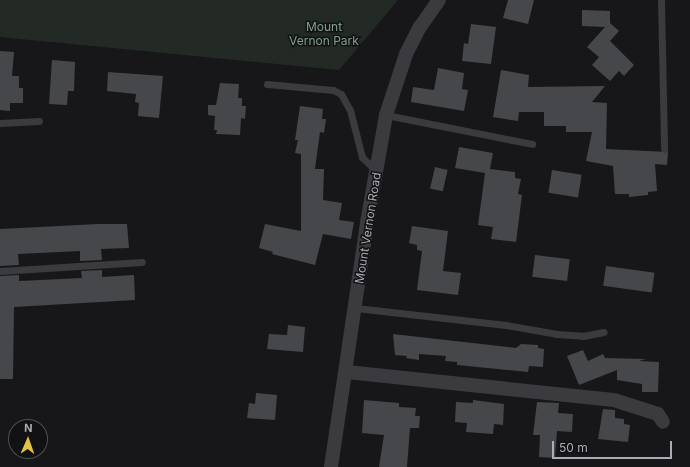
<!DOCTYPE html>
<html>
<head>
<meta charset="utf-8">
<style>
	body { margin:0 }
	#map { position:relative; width:690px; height:467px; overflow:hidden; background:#171719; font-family:Inter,sans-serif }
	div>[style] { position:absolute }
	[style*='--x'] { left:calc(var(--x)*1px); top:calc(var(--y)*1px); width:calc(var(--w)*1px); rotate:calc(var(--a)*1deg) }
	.green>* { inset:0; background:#232a25 }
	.building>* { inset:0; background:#46474b; transform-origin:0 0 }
	.lane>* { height:7px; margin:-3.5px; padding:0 3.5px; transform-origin:3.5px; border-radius:3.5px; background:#3a3a3f }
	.street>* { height:14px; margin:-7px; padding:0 7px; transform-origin:7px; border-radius:7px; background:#3a3a3f }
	span { translate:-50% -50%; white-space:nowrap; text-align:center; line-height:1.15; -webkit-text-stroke:3px #121214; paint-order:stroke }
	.park-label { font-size:12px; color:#83a089 }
	.street-label { font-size:12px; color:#aaacb7 }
	.north { position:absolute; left:8px; top:419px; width:40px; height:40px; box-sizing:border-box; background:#121214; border:1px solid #4f5055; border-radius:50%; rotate:2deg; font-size:11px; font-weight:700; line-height:16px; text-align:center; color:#aaacb7 }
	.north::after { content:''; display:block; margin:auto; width:14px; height:18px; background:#e0c347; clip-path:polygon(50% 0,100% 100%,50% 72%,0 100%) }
	.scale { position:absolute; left:552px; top:441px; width:120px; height:18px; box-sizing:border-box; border:2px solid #aaacb7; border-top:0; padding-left:5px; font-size:12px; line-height:14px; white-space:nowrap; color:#aaacb7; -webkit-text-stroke:3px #121214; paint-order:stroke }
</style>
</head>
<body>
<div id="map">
	<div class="green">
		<div style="clip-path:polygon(0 0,398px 0,339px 70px,0 37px)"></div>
	</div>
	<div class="building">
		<div style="clip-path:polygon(508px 0,534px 0,528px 24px,503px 18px)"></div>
		<div style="clip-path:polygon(582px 10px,610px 11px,610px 23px,619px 31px,610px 41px,634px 65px,624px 76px,619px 71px,610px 81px,592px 65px,599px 57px,587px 47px,605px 27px,582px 26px)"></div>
		<div style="clip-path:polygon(471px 24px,496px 27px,491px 64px,462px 61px,464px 43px,468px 44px)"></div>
		<div style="clip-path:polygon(0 51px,14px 52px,12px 76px,19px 76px,19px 88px,23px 88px,23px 103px,10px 103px,10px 111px,0 110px)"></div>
		<div style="clip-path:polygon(52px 60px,75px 62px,74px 91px,68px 91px,67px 105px,49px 104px)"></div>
		<div style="clip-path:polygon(438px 68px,464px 73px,462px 89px,468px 90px,464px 111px,411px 102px,413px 87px,434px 90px)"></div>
		<div style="clip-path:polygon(501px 70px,529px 75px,528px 87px,605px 86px,592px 102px,607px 103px,606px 149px,668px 152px,667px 165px,655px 164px,657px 191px,648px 192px,648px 195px,629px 197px,629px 194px,615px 194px,613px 166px,586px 161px,592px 132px,566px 132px,566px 126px,544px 126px,544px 112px,519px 112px,518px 121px,493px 117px)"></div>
		<div style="clip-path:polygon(108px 72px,163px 76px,159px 118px,138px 116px,139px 103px,135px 102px,136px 94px,107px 91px)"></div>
		<div style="clip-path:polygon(220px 83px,239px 84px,238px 98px,242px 98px,242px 106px,246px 106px,245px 119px,241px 118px,240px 135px,216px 134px,217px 130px,214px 130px,215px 116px,208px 115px,208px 105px,216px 105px)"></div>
		<div style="clip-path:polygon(300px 106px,323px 109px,322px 119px,326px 119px,324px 133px,320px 132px,315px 169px,324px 169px,323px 200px,342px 203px,339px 220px,354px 222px,351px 239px,323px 234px,315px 265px,272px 254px,273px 252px,259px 248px,265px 224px,301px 231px,301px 154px,295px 153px,298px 140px,295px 140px)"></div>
		<div style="clip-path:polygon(459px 147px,493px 153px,490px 169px,515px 172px,515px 178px,521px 179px,518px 194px,522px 195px,516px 242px,491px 239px,493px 227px,478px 225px,485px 173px,455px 168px)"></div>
		<div style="left:435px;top:167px;width:13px;height:22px;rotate:13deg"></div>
		<div style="left:552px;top:170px;width:30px;height:23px;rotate:9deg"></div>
		<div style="clip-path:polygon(98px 224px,127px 224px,129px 248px,101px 249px,102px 260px,80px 261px,80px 251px,18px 254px,19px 265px,0 266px,0 229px)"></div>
		<div style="clip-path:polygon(412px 226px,448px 231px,443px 271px,461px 273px,458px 295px,417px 290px,422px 251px,417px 250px,417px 245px,409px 243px)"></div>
		<div style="left:535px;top:255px;width:35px;height:22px;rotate:7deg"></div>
		<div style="left:606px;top:266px;width:49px;height:20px;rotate:8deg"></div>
		<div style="clip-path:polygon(102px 270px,102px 277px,134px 275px,135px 300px,14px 307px,13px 379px,0 379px,0 276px,19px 275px,19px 281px,82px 278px,81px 271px)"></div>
		<div style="clip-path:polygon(288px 325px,305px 327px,303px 352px,267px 349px,269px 334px,287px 335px)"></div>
		<div style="clip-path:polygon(393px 334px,516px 348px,521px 344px,538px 345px,538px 348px,544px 349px,543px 367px,529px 366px,528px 372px,457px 365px,457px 362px,445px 361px,446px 356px,419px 354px,419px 360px,406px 358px,407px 356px,395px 355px)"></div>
		<div style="clip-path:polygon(583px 350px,588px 361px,603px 354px,605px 358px,646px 359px,639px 361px,659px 362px,658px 392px,642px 392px,642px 384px,617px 380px,617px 370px,579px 385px,567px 356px)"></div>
		<div style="clip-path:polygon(256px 393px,277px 395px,275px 420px,247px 418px,249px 403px,255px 404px)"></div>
		<div style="clip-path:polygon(364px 400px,399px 403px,399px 407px,416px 408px,415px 416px,420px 416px,419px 428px,410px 428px,407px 467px,379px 467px,384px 435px,362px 433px)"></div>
		<div style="clip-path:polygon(473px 400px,504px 404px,503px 425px,494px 424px,493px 434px,466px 432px,467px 423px,455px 422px,456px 402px,473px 403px)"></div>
		<div style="clip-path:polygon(537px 402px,559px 403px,558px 413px,573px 414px,572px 432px,557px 431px,555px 458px,539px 457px,540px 435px,533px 435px)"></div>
		<div style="clip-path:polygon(603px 409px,615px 410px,615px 418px,624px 419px,624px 424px,630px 425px,628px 442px,598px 439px)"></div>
	</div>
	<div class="lane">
		<div style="--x:661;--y:0;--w:149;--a:88.8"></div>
		<div style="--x:267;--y:84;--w:66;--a:5.2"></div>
		<div style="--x:333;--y:90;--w:9;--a:27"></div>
		<div style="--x:341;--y:94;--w:18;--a:61"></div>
		<div style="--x:350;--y:110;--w:49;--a:75.7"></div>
		<div style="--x:362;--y:157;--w:20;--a:45"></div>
		<div style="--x:386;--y:115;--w:149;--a:11.2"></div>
		<div style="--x:0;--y:123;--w:39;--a:-3"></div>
		<div style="--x:0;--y:271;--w:142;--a:-3.6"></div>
		<div style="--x:356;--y:308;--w:151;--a:6.5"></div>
		<div style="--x:506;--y:325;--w:52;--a:10"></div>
		<div style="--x:557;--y:334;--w:26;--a:4"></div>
		<div style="--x:583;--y:336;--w:21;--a:-11"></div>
	</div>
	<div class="street">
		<div style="--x:347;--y:372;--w:268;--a:6"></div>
		<div style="--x:614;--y:400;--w:46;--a:17.7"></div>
		<div style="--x:658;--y:414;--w:9;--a:58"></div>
		<div style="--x:331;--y:467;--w:247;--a:-81.6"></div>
		<div style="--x:367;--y:223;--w:110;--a:-80"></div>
		<div style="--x:386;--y:115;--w:64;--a:-71.8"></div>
		<div style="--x:406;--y:54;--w:30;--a:-63"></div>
		<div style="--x:420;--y:27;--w:33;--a:-55"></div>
	</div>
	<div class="park-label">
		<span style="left:324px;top:34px">Mount<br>Vernon Park</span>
	</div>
	<div class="street-label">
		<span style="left:368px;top:228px;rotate:-81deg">Mount Vernon Road</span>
	</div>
	<div class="north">N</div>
	<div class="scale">50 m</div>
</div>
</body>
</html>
